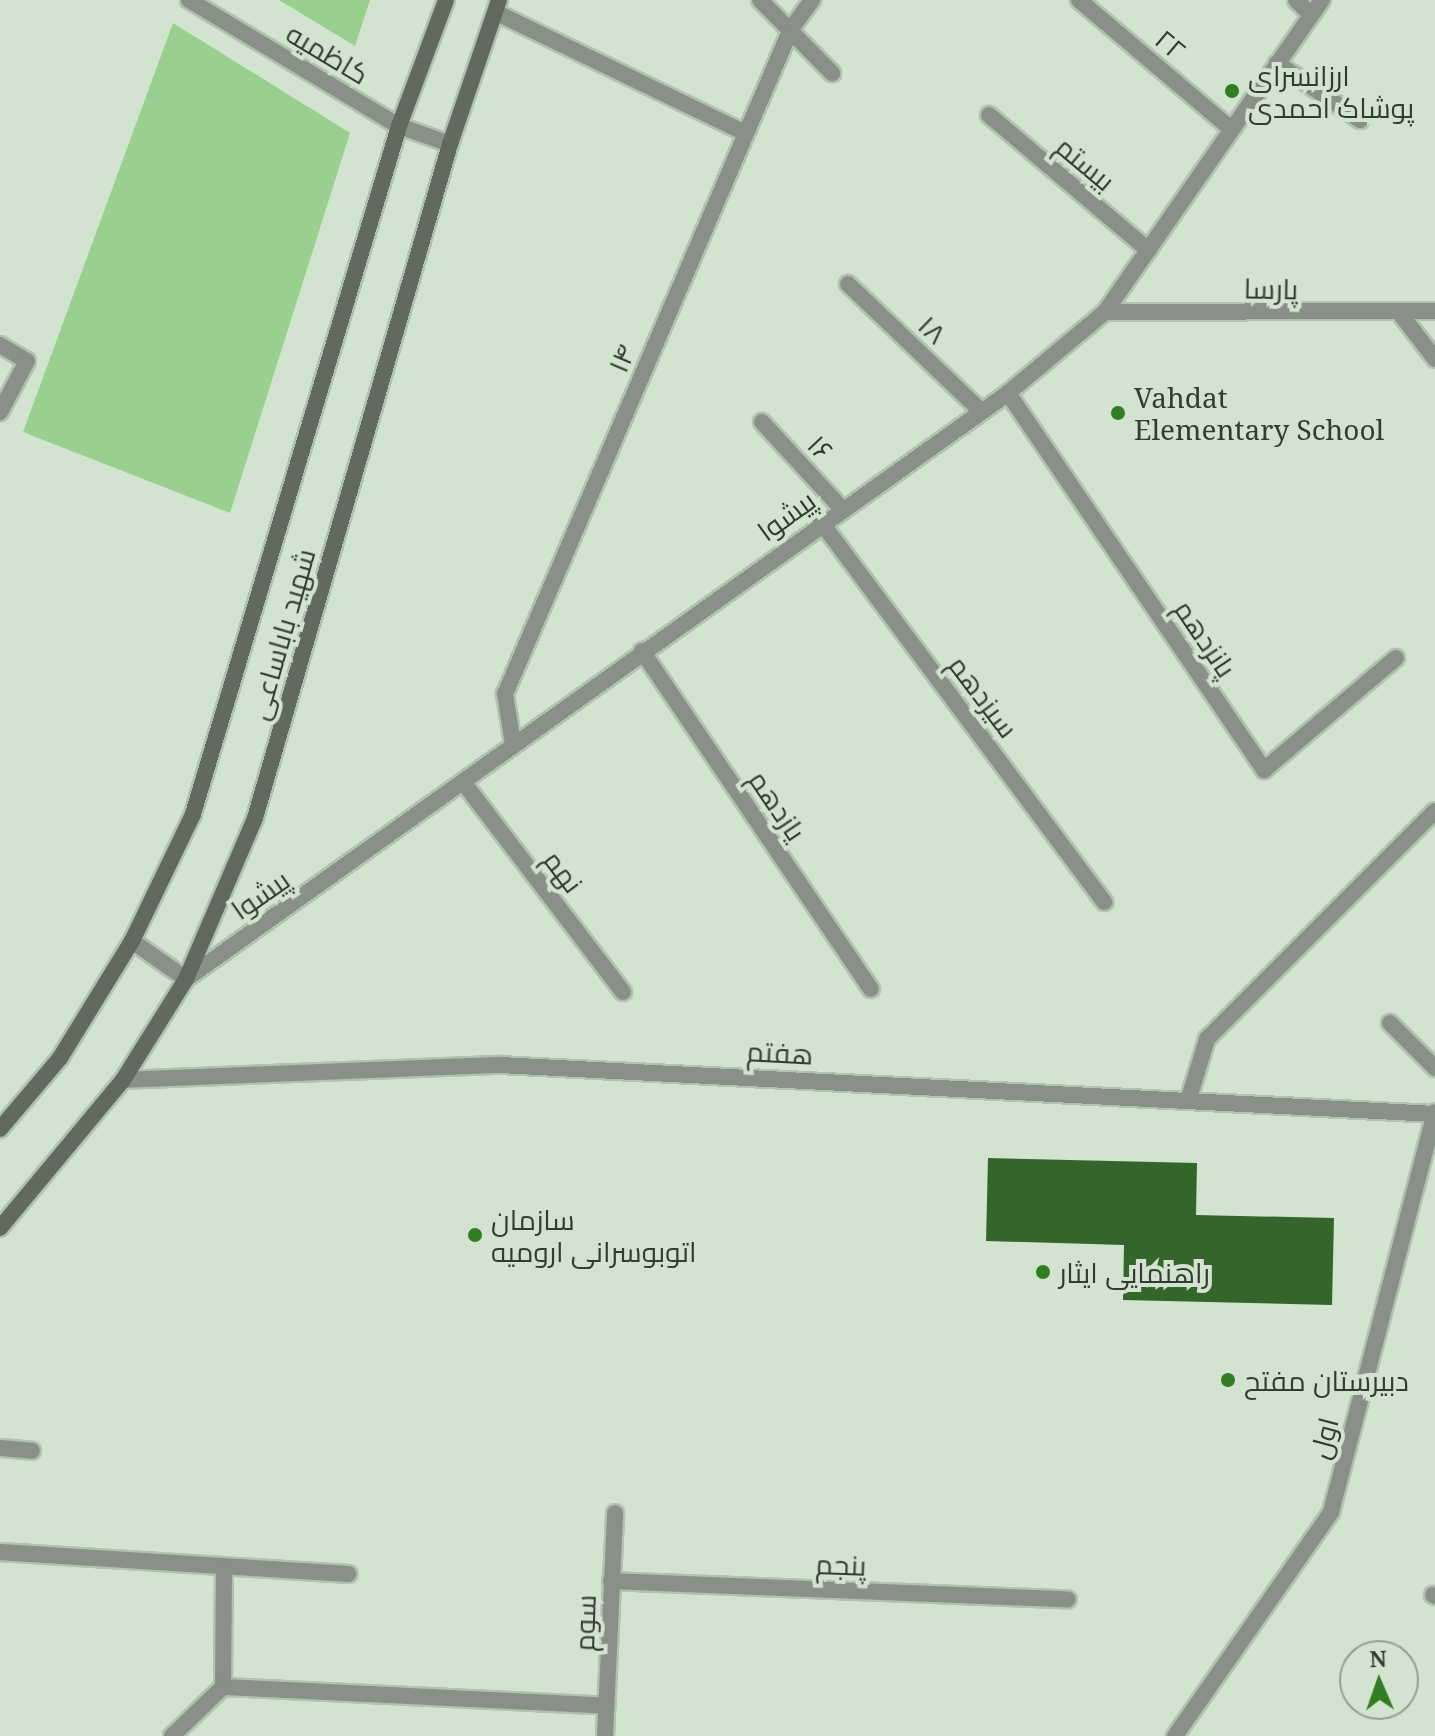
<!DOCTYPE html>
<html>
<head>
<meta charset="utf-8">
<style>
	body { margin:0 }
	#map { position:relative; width:1435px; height:1736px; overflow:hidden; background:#d2e4cf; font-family:"Noto Serif",Cairo,serif }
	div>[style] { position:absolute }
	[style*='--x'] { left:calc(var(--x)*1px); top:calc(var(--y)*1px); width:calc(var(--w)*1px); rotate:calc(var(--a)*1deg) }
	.green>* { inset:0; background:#99d08f }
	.building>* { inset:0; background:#34662b }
	.roads { filter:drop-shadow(2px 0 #b2c2b0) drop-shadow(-2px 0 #b2c2b0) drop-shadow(0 2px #b2c2b0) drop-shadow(0 -2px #b2c2b0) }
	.minor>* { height:16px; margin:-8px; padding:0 8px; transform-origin:8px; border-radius:8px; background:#899087 }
	.tertiary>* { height:16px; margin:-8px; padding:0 8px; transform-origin:8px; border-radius:8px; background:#899087 }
	.secondary>* { height:16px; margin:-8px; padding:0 8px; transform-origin:8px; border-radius:8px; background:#606b5e }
	.dots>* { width:22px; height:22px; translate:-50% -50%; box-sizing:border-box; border:4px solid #d2e4cf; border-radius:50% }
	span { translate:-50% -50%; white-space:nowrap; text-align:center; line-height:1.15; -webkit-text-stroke:8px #d2e4cf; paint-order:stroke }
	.street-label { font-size:28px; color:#343b32 }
	.poi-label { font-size:28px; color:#343b32 }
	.left { translate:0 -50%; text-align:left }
	.north { position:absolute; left:1339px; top:1640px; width:80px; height:80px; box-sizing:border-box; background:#d2e4cf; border:2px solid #93a090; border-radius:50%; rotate:358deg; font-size:22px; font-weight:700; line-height:32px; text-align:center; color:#343b32 }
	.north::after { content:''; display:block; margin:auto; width:28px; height:36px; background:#327c23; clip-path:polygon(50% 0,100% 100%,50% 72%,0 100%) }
</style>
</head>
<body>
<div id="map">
	<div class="green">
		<div style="clip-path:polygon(279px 0,370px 0,355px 46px)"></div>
		<div style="clip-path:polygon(173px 23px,350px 133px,230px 513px,23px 432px)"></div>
	</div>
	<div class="building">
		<div style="clip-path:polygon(988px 1158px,1197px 1163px,1196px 1215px,1334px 1218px,1332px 1305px,1123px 1300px,1124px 1245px,986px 1241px)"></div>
	</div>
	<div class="roads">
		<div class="minor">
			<div style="--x:760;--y:0;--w:103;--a:45.4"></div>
			<div style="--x:1079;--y:0;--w:198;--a:40.3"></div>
			<div style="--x:1296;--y:0;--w:20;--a:45"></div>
			<div style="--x:497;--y:13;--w:276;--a:25.8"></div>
			<div style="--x:1277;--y:63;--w:101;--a:34.5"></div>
			<div style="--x:989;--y:115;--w:209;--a:40.3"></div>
			<div style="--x:848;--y:284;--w:184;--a:43.7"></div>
			<div style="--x:1402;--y:316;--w:54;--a:52.5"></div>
			<div style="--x:0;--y:345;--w:31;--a:31"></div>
			<div style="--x:27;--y:361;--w:58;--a:117.9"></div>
			<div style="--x:1008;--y:393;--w:456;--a:55.8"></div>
			<div style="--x:1264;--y:770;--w:173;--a:-40.3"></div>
			<div style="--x:762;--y:422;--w:117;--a:47.4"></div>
			<div style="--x:821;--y:522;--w:474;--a:53.3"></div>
			<div style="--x:642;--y:651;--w:408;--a:55.9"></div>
			<div style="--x:513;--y:744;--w:51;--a:-99.1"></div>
			<div style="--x:505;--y:694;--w:724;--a:-66.73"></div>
			<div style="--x:791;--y:29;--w:36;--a:-54"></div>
			<div style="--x:463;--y:782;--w:264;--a:52.7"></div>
			<div style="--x:1390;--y:1023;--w:64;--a:45"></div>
			<div style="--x:123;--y:1080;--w:377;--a:-2.3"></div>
			<div style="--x:500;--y:1065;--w:936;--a:3"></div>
			<div style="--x:1189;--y:1098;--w:62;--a:-73"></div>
			<div style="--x:1207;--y:1039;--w:322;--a:-45"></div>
			<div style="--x:0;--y:1448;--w:32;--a:5"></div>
			<div style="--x:0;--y:1552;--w:349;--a:3.6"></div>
			<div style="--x:611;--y:1581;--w:457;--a:2.3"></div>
			<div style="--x:1433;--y:1595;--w:2;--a:27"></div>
			<div style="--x:223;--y:1687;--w:383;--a:2.8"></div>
			<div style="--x:223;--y:1687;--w:119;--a:-89.5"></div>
			<div style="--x:172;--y:1736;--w:71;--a:-43.9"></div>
			<div style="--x:605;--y:1736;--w:223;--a:-87.4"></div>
			<div style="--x:1175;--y:1736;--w:273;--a:-55.1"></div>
			<div style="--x:1331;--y:1512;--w:413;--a:-75.4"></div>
		</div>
		<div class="tertiary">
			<div style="--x:189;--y:0;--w:245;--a:31"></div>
			<div style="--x:399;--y:126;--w:54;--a:19.4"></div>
			<div style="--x:1105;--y:312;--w:330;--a:-0.2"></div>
			<div style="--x:132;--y:941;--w:66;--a:35.1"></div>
			<div style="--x:186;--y:979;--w:1009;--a:-35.48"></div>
			<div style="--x:1008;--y:393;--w:126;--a:-39.9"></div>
			<div style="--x:1105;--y:312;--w:380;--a:-55.2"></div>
		</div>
		<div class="secondary">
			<div style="--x:0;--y:1129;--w:93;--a:-49.8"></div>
			<div style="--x:60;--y:1058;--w:137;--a:-58.4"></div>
			<div style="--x:132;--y:941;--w:141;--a:-64.3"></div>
			<div style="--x:193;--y:814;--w:718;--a:-73.33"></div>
			<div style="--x:399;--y:126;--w:134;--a:-69.5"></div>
			<div style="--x:0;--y:1228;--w:192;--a:-50.3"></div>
			<div style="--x:123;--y:1080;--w:119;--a:-58"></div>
			<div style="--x:186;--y:979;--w:175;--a:-66.8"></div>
			<div style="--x:255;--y:818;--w:702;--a:-73.86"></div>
			<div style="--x:450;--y:144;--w:152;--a:-71.2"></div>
		</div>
	</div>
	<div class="dots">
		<div style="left:1232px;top:91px;background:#327c23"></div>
		<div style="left:1118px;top:413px;background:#327c23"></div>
		<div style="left:475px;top:1235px;background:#327c23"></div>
		<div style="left:1043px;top:1272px;background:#327c23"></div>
		<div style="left:1228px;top:1380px;background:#327c23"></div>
	</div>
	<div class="street-label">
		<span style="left:1171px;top:44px;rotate:40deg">۲۲</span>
		<span style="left:328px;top:53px;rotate:31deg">کاظمیه</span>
		<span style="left:1086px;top:163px;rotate:40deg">بیستم</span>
		<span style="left:1271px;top:288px;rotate:1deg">پارسا</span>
		<span style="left:933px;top:329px;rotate:44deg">۱۸</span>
		<span style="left:621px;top:358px;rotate:-67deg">۱۴</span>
		<span style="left:821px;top:447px;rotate:47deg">۱۶</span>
		<span style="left:786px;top:515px;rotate:-36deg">پیشوا</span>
		<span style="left:281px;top:634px;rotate:-74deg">شهید باباساعی</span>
		<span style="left:1206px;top:638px;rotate:56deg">پانزدهم</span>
		<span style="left:984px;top:696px;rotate:53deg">سیزدهم</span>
		<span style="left:778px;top:805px;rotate:56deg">یازدهم</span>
		<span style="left:564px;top:871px;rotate:53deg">نهم</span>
		<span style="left:260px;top:894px;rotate:-35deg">پیشوا</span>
		<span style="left:780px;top:1052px;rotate:3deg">هفتم</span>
		<span style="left:1323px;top:1438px;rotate:-75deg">اول</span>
		<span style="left:841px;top:1564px;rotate:2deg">پنجم</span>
		<span style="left:584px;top:1623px;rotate:-88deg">سوم</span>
	</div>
	<div class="poi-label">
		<span class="left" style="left:1248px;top:91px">ارزانسرای<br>پوشاک احمدی</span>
		<span class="left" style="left:1134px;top:413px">Vahdat<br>Elementary School</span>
		<span class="left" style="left:491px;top:1235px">سازمان<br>اتوبوسرانی ارومیه</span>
		<span class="left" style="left:1059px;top:1272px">راهنمایی ایثار</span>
		<span class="left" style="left:1244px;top:1380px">دبیرستان مفتح</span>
	</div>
	<div class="north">N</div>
</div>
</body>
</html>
